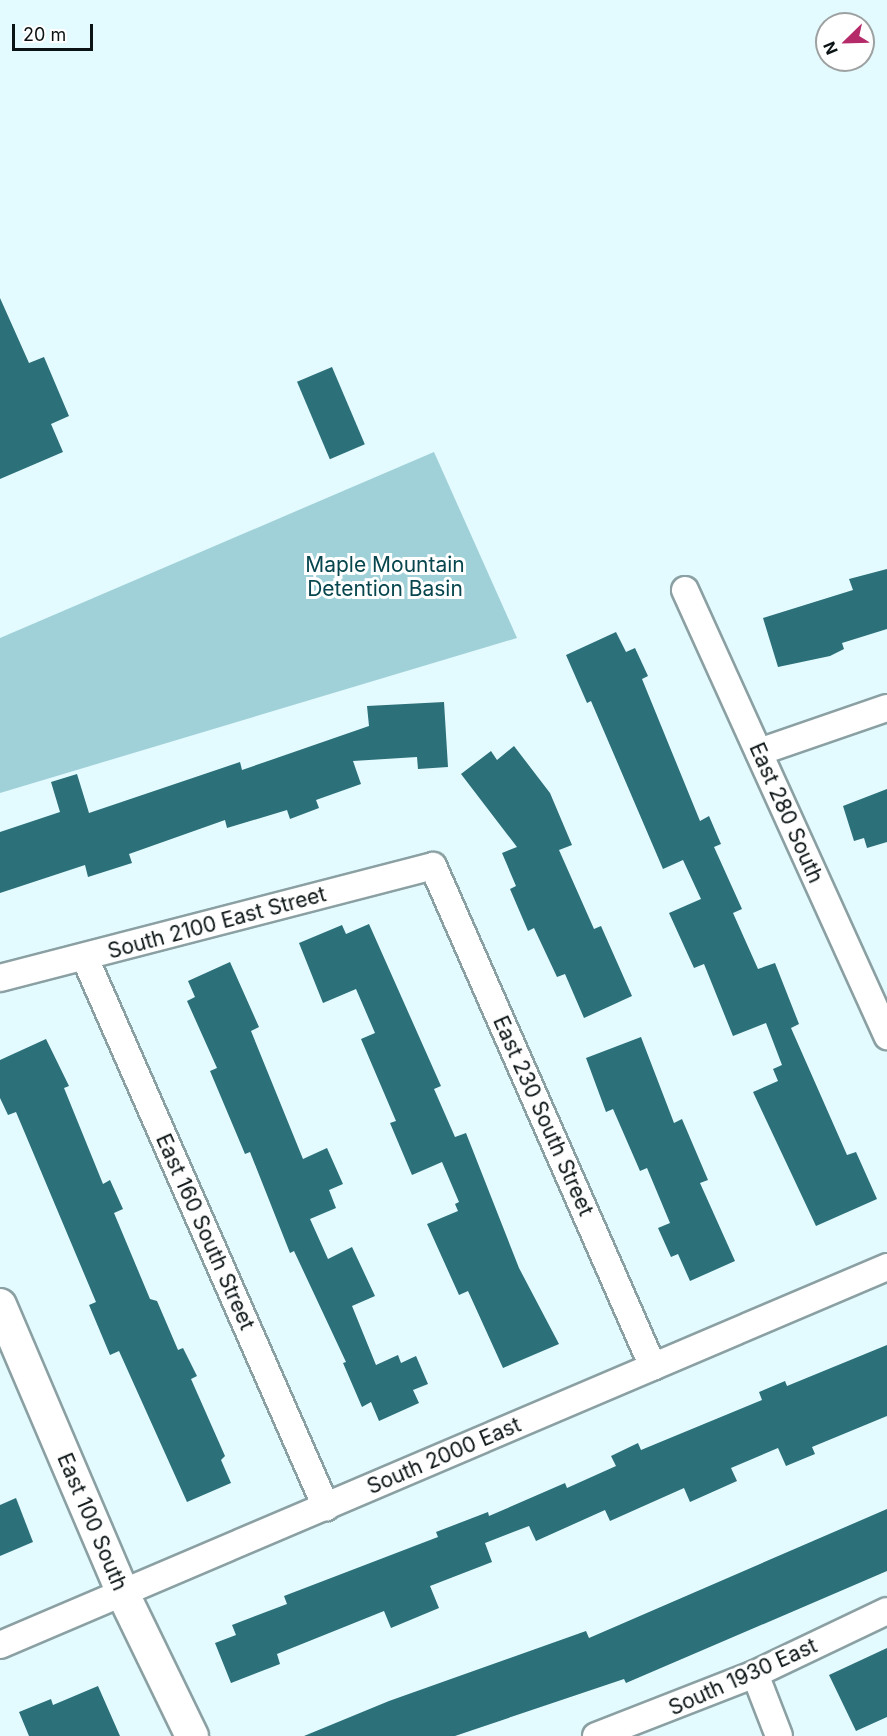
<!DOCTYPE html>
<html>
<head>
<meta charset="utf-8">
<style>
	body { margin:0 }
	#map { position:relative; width:887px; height:1736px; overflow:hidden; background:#e3fafe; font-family:Inter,sans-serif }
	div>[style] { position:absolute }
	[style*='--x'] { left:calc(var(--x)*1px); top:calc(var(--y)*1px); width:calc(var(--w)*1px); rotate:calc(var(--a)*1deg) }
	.green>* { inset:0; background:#a0d1d9 }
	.building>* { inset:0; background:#2c707a; transform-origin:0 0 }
	.roads { filter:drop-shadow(2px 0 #8ba0a3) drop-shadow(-2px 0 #8ba0a3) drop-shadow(0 2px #8ba0a3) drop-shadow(0 -2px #8ba0a3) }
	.minor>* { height:26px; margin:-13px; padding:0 13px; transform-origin:13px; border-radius:13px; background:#fff }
	.tertiary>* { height:32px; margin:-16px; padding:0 16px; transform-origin:16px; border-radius:16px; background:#fff }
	span { translate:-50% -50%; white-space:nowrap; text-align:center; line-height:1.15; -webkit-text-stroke:6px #fff; paint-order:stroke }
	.park-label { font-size:21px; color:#07464e }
	.street-label { font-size:21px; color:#0b1314 }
	.north { position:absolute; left:815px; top:12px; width:60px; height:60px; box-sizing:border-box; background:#fff; border:2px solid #9da1a1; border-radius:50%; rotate:247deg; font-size:16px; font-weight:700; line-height:24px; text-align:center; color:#0b1314 }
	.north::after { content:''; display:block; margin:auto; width:21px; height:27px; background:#b52b69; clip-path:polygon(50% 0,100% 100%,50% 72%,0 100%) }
	.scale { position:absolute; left:12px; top:24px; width:81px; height:27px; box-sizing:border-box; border:3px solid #0b1314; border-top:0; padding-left:8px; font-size:18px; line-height:21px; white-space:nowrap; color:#0b1314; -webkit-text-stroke:4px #fff; paint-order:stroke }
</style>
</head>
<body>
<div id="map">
	<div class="green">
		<div style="clip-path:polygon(434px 452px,517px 638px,0 793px,0 638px)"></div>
	</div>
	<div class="building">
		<div style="clip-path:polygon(0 298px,29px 363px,44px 357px,69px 416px,51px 424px,63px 452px,0 479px)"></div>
		<div style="left:332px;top:367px;width:84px;height:38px;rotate:67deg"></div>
		<div style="clip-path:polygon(887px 569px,887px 629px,842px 643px,844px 649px,830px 656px,778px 667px,763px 618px,853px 590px,849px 579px)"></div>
		<div style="clip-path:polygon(616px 632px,626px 652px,635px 648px,648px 676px,642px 679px,700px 821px,709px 816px,721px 844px,714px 847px,742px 909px,733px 913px,758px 969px,775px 963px,799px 1024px,791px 1028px,847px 1155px,856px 1152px,877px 1199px,816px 1226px,753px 1092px,778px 1081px,773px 1069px,782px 1065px,766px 1023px,733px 1036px,704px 964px,694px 968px,669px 913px,701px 899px,683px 860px,663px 869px,591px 701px,587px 703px,566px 655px)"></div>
		<div style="clip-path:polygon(444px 702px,448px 767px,418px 769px,417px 757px,353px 761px,361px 784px,316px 800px,319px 808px,290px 819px,287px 810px,227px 828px,225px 820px,129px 854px,132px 863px,88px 877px,85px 865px,0 893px,0 832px,60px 812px,51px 782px,77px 774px,89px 813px,240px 762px,242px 770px,369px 726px,367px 706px)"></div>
		<div style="clip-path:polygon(514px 746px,550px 793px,572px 845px,559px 850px,594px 929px,601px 926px,632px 996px,584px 1018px,565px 974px,557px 977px,534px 928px,528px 931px,510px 889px,516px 886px,502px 853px,517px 847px,461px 774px,491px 751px,497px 760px)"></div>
		<div style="clip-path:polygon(887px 789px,887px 842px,867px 848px,864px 838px,854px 841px,843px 806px)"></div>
		<div style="clip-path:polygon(369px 924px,441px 1086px,434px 1089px,455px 1137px,466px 1133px,519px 1268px,559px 1344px,503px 1368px,468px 1291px,459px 1295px,427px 1224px,458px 1211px,455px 1204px,459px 1202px,442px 1162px,412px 1175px,390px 1123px,396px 1121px,361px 1039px,375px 1033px,356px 989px,323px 1003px,299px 943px,342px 925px,346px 934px)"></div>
		<div style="clip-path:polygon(230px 962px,259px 1027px,251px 1031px,303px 1159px,327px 1148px,343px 1184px,329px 1190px,336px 1208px,310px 1219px,328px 1259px,352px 1247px,375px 1296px,352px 1306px,376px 1365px,398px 1355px,401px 1363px,416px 1356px,428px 1384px,413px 1390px,419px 1403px,379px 1421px,371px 1402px,362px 1407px,343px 1363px,346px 1362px,294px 1251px,290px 1253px,250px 1152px,245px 1154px,210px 1071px,217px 1068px,187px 1001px,195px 997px,188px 981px)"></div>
		<div style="clip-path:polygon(641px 1037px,674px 1123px,682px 1119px,708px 1180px,700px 1183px,735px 1261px,690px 1281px,678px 1254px,671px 1257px,658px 1228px,670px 1223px,647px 1168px,640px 1171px,613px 1109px,606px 1112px,586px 1058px)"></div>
		<div style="clip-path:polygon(46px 1039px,69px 1086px,64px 1088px,103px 1184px,110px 1180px,123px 1209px,114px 1213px,150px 1299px,157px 1301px,178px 1350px,183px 1348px,197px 1376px,191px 1379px,225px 1456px,221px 1460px,231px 1483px,187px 1502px,119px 1351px,110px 1355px,89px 1305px,96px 1302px,16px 1112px,8px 1115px,0 1098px,0 1060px)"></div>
		<div style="clip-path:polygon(887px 1345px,887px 1416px,812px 1447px,815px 1454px,786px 1466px,778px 1448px,731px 1468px,737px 1481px,690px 1502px,684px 1488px,610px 1521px,605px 1510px,536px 1541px,529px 1526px,485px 1543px,492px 1562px,430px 1586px,439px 1608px,391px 1628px,384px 1611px,277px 1654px,280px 1664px,231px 1683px,215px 1643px,236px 1635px,232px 1625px,287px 1604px,284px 1596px,438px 1537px,436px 1532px,488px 1512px,489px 1516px,565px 1483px,567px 1488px,616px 1466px,611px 1456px,638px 1443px,641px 1450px,762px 1400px,759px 1392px,785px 1381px,787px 1386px)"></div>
		<div style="clip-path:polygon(16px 1498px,33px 1542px,0 1556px,0 1505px)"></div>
		<div style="clip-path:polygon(887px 1509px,887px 1571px,626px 1683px,624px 1679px,455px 1736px,304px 1736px,389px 1701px,586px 1631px,589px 1638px)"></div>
		<div style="clip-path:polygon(887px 1648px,887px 1717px,856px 1731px,829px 1675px)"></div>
		<div style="clip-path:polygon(98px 1686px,120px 1736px,29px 1736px,19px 1712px,51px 1699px,53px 1705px)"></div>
	</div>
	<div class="roads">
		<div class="minor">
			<div style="--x:685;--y:590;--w:490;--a:65.6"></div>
			<div style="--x:759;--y:752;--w:135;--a:-19"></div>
			<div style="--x:85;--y:958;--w:600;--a:66.3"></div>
			<div style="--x:0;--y:978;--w:447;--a:-14.5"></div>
			<div style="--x:433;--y:866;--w:547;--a:66.29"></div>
			<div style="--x:0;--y:1645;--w:964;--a:-23.08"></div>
			<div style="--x:755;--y:1674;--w:66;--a:68.8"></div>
			<div style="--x:596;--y:1736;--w:171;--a:-21.3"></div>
			<div style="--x:755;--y:1674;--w:146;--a:-25.5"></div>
		</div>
		<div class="tertiary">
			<div style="--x:0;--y:1305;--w:314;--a:66.9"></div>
			<div style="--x:123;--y:1594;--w:158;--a:64.1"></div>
		</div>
	</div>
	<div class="park-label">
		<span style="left:385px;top:577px">Maple Mountain<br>Detention Basin</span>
	</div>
	<div class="street-label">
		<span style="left:786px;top:813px;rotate:66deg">East 280 South</span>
		<span style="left:217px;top:923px;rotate:-15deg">South 2100 East Street</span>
		<span style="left:543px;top:1116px;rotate:66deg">East 230 South Street</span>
		<span style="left:205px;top:1232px;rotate:66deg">East 160 South Street</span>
		<span style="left:444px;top:1456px;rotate:-23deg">South 2000 East</span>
		<span style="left:92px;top:1522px;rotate:67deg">East 100 South</span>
		<span style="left:743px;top:1677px;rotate:-24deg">South 1930 East</span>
	</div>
	<div class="north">N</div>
	<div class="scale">20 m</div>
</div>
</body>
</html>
